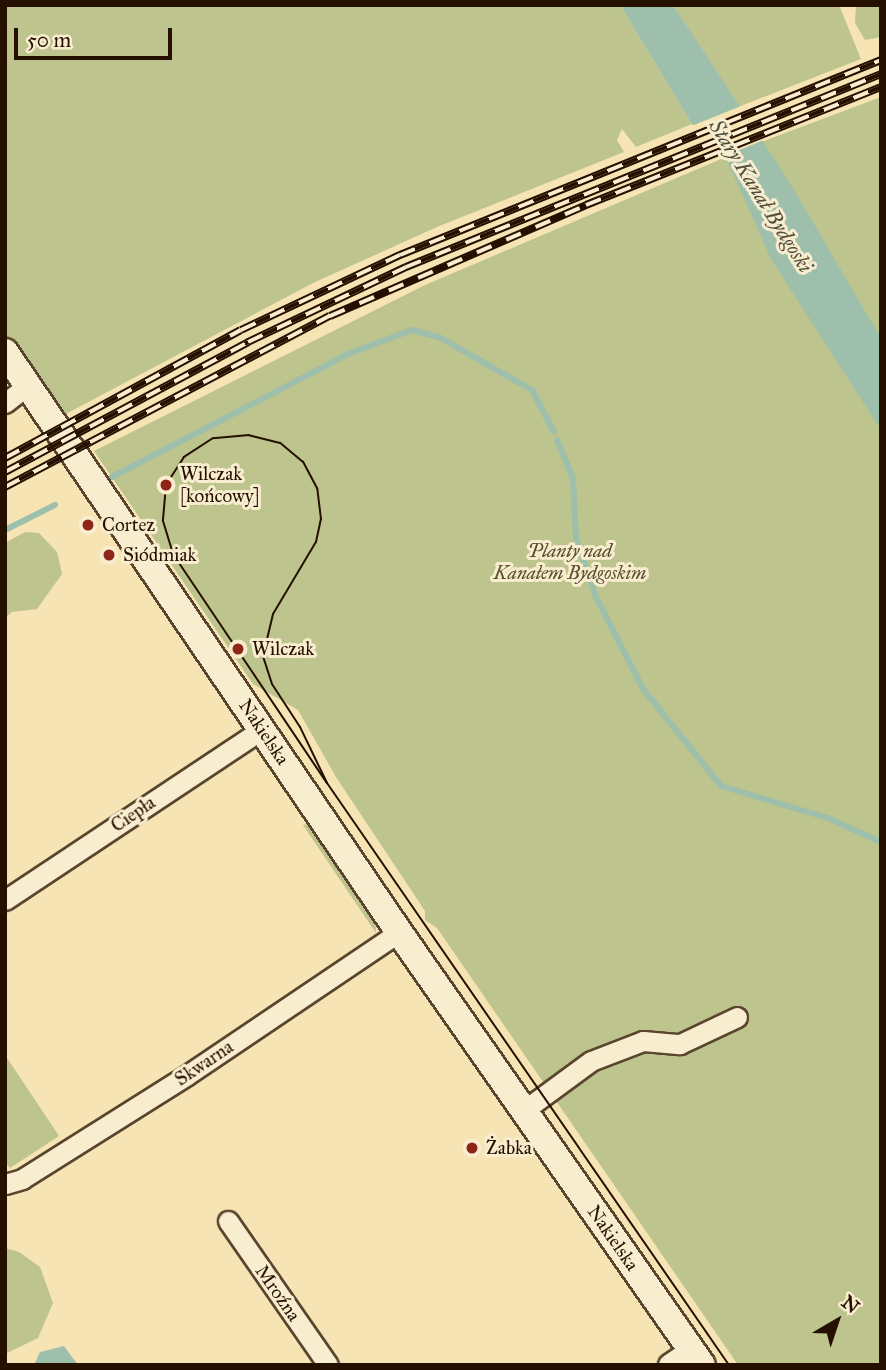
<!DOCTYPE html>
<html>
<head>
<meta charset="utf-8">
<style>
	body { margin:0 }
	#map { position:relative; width:886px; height:1370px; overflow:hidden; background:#f6e4b5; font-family:"IM FELL Great Primer",serif }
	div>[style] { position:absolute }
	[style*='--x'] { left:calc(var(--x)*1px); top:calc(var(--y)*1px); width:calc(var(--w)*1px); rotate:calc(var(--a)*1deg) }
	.green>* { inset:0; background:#bdc48d }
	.water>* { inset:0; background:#9dbfab }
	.pier>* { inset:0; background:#f6e4b5 }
	.stream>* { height:6px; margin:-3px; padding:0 3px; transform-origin:3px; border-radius:3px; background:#9dbfab }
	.roads { filter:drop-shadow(2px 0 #59452d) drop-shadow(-2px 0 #59452d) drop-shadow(0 2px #59452d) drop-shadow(0 -2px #59452d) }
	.minor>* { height:19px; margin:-9.5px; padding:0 9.5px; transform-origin:9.5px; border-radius:9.5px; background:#f9edcf }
	.tertiary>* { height:23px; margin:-11.5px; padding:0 11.5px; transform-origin:11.5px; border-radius:11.5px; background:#f9edcf }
	.secondary>* { height:26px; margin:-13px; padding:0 13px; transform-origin:13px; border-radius:13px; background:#f9edcf }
	.tram>* { height:2px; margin:-1px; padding:0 1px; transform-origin:1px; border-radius:1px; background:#251000 }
	.rail>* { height:8px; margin-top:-4px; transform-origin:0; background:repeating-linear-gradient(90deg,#f9edcf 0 16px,#251000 0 32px); box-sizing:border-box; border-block:2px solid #251000 }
	.dots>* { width:19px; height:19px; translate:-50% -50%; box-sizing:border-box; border:4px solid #f9edcf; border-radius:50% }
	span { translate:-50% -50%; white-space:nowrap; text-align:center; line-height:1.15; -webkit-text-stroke:6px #f9edcf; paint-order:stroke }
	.poi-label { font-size:19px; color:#251000 }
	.left { translate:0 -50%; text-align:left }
	.park-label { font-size:19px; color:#5a4f31; font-style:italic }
	.street-label { font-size:19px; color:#251000 }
	.water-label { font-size:21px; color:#4f4d3c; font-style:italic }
	.frame { position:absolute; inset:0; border:7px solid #251000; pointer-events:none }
	.north { position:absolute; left:802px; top:1286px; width:70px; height:70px; -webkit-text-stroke:5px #f9edcf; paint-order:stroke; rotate:39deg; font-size:19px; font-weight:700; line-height:28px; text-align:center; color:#251000 }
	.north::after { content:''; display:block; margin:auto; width:24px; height:32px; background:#251000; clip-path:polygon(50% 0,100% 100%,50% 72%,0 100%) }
	.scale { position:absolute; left:14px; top:28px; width:158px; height:32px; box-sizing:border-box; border:4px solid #251000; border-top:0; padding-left:9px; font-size:21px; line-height:24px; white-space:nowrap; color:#251000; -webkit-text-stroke:5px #f9edcf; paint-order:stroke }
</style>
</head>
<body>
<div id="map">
	<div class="green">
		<div style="clip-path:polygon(5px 5px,620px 5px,692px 124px,636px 147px,622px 129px,617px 140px,624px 152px,437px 227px,313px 283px,62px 416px,5px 334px)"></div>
		<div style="clip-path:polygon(673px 5px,839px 5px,861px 59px,738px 107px)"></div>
		<div style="clip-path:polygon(856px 5px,881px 5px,881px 37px,865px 40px,855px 23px)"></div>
		<div style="clip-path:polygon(881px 97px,881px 1365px,738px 1365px,437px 928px,425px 920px,425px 911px,336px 777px,298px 710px,253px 684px,94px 451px,425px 285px,761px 142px)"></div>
		<div style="clip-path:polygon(25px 532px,39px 533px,57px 552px,62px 574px,37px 609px,12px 612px,5px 618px,5px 543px)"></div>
		<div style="clip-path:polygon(312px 823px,375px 917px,376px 933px,303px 825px)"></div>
		<div style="clip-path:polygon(5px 1055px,59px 1136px,10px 1168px,5px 1162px)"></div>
		<div style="clip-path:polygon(5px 1248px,19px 1252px,40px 1267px,53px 1303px,38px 1338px,5px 1354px)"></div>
	</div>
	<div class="water">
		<div style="clip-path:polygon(620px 5px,673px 5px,785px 175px,881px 338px,881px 430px,771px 259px,727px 160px,692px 124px)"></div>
		<div style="clip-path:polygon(64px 1346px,78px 1365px,34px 1365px,40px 1352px)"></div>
	</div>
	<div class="pier">
		<div style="clip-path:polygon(741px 106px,764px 140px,722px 157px,689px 127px)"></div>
	</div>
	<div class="stream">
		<div style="--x:557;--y:440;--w:41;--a:67.2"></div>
		<div style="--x:573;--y:478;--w:61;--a:87.2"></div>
		<div style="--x:576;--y:539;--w:61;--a:71"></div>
		<div style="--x:596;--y:597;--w:103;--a:62.9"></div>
		<div style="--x:643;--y:689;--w:124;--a:51.2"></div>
		<div style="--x:721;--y:786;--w:112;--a:16.7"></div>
		<div style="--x:828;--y:818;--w:58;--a:24.4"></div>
		<div style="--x:112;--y:477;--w:266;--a:-27.5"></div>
		<div style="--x:348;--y:354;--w:68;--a:-20.6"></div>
		<div style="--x:412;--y:330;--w:28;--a:15"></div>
		<div style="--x:439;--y:337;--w:107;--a:29.7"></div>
		<div style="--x:532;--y:390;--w:47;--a:62.4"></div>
		<div style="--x:5;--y:530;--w:56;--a:-26.6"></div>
	</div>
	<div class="roads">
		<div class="minor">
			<div style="--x:5;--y:403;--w:31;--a:-38"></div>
			<div style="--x:5;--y:900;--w:309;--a:-33.6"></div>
			<div style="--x:523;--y:1111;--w:84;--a:-36.3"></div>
			<div style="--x:591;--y:1061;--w:56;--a:-21"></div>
			<div style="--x:643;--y:1041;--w:37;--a:5"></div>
			<div style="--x:680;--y:1044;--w:63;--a:-25.3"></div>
			<div style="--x:5;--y:1184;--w:18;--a:-16"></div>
			<div style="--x:22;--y:1179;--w:195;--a:-32.2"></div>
			<div style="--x:187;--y:1075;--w:256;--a:-34"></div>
			<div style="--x:228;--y:1221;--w:175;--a:55.2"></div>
		</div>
		<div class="tertiary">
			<div style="--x:670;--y:1365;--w:27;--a:-34"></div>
		</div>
		<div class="secondary">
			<div style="--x:5;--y:352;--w:701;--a:55.81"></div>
			<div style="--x:399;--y:932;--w:528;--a:55.02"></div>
		</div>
	</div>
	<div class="tram">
		<div style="--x:327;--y:783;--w:62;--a:-115.7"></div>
		<div style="--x:300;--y:727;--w:51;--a:-123.1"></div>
		<div style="--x:272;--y:684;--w:29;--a:-108"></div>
		<div style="--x:263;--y:656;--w:43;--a:-76.6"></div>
		<div style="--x:273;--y:614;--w:84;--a:-59.2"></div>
		<div style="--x:316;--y:542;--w:24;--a:-78"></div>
		<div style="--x:321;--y:519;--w:31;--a:-97"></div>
		<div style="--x:317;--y:488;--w:30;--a:-118"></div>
		<div style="--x:303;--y:462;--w:30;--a:-140"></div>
		<div style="--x:280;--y:443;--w:32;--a:-166"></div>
		<div style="--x:249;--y:435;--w:36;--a:175"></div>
		<div style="--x:213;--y:438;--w:35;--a:147"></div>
		<div style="--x:184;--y:457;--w:33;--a:123"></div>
		<div style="--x:166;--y:485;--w:36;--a:95"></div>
		<div style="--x:163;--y:521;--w:34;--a:73"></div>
		<div style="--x:173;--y:554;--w:276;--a:56.1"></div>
		<div style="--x:327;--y:783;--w:707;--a:55.37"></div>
	</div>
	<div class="rail">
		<div style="--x:5;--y:458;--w:268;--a:-28.5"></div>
		<div style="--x:241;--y:330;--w:176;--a:-25.3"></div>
		<div style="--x:400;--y:255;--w:519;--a:-22.07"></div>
		<div style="--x:5;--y:472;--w:276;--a:-28.1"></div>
		<div style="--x:248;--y:342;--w:175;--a:-25.4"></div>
		<div style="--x:406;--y:267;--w:513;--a:-22.11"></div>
		<div style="--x:5;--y:487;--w:367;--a:-27.8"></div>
		<div style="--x:330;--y:316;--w:279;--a:-23.4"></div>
		<div style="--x:586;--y:205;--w:318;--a:-21.8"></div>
	</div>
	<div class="dots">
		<div style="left:166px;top:485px;background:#8f2418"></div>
		<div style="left:88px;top:525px;background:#8f2418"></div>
		<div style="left:109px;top:555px;background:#8f2418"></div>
		<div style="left:238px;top:649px;background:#8f2418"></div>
		<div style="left:472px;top:1148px;background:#8f2418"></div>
	</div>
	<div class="poi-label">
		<span class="left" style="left:180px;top:485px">Wilczak<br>[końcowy]</span>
		<span class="left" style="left:102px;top:525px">Cortez</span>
		<span class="left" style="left:123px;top:555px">Siódmiak</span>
		<span class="left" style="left:252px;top:649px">Wilczak</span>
		<span class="left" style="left:486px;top:1148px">Żabka</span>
	</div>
	<div class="park-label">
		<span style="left:570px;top:562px">Planty nad<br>Kanałem Bydgoskim</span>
	</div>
	<div class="street-label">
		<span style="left:264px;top:732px;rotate:56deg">Nakielska</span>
		<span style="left:133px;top:814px;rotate:-34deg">Ciepła</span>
		<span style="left:204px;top:1063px;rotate:-34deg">Skwarna</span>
		<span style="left:613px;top:1238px;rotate:55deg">Nakielska</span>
		<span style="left:278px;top:1293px;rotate:55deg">Mroźna</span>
	</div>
	<div class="water-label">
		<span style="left:761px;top:196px;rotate:58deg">Stary Kanał Bydgoski</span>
	</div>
	<div class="frame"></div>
	<div class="north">N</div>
	<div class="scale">50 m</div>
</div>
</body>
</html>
